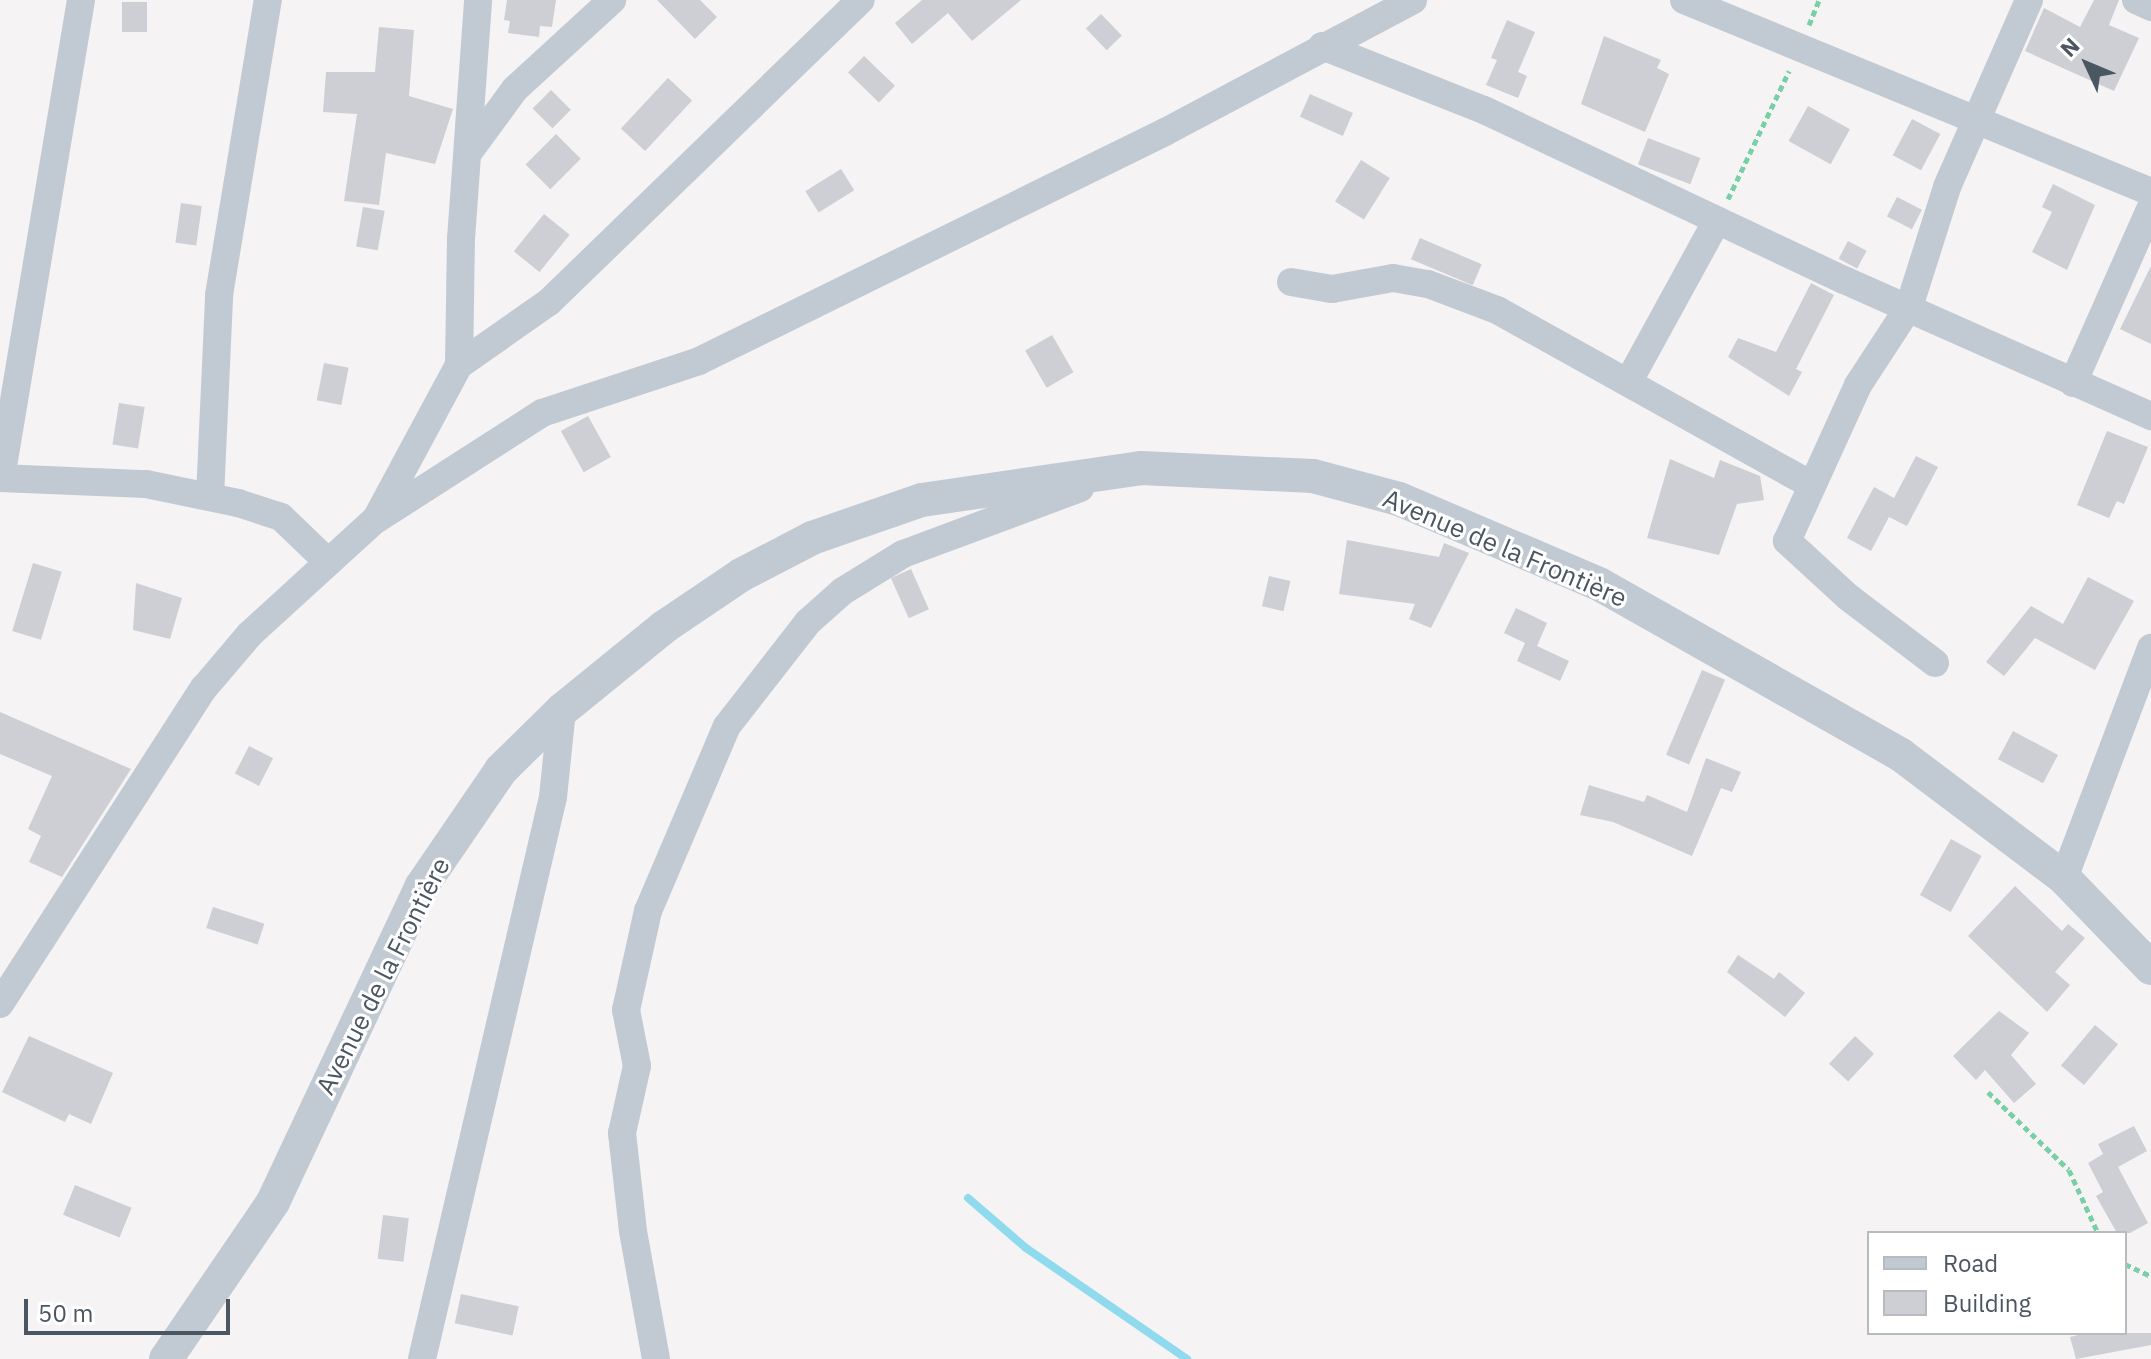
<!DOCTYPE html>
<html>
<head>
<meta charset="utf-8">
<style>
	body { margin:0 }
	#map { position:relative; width:2151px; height:1359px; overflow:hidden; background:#f5f3f3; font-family:"IBM Plex Sans",sans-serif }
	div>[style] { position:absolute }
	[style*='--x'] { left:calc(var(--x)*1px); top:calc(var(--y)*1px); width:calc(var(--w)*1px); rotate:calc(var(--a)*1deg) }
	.stream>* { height:8px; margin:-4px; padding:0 4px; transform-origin:4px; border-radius:4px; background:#90daee }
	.building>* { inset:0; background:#cdcfd5; transform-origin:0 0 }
	.path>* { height:5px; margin-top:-2.5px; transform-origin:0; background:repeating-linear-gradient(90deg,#7ad0a6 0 6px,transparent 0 10px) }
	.minor>* { height:28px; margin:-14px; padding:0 14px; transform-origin:14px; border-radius:14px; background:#c1cad2 }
	.tertiary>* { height:34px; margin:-17px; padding:0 17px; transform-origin:17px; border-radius:17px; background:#c1cad2 }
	span { translate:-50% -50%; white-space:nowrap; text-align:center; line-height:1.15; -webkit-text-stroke:6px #fff; paint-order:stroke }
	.street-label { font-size:26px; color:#4a5661 }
	.legend { position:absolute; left:1867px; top:1231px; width:260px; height:104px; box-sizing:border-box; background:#fff; border:2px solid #b7bbc0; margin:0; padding:10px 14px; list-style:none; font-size:24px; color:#4a5661 }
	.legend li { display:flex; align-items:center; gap:16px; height:40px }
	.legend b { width:40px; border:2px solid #b7bbc0 }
	.north { position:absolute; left:2047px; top:24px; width:80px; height:80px; -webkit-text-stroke:6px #fff; paint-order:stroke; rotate:314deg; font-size:22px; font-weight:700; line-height:32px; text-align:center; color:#4a5661 }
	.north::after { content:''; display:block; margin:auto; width:28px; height:36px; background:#4a5661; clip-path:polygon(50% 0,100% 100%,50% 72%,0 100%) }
	.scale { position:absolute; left:24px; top:1299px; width:206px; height:36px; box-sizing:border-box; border:4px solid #4a5661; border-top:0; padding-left:10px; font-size:24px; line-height:28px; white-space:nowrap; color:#4a5661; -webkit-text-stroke:6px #fff; paint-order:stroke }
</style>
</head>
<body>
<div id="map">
	<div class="stream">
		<div style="--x:968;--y:1198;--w:77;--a:40.8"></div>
		<div style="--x:1026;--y:1248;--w:196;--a:34.6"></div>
	</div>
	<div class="building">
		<div style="clip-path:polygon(507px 0,556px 0,552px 27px,540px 26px,539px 37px,508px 33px,510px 21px,504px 20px)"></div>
		<div style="clip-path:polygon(657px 0,700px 0,717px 17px,695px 39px)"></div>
		<div style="clip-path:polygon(922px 0,1021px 0,972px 41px,948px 13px,912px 44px,895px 23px)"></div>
		<div style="clip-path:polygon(2094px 0,2119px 0,2109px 25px,2139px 38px,2114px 91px,2025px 51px,2044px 8px,2080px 27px)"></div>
		<div style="left:122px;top:2px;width:25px;height:30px"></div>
		<div style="left:1101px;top:14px;width:30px;height:21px;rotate:46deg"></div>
		<div style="clip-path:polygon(1507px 20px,1535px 32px,1518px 72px,1527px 76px,1518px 98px,1486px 85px,1497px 60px,1491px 58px)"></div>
		<div style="clip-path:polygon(379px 27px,414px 30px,409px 96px,453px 109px,435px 164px,386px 153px,379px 205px,344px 201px,357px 114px,323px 112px,326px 72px,375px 72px)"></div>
		<div style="clip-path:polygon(1604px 36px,1661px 60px,1657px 68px,1669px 74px,1645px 132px,1581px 104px)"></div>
		<div style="left:864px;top:56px;width:43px;height:23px;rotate:44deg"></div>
		<div style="left:668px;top:78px;width:33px;height:69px;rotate:43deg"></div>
		<div style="left:551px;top:90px;width:28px;height:26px;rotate:45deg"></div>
		<div style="left:1310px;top:94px;width:47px;height:25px;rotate:24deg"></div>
		<div style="left:1808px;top:106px;width:48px;height:40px;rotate:29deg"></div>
		<div style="left:1912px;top:119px;width:32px;height:41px;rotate:28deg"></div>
		<div style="left:556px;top:134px;width:35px;height:43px;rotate:45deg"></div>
		<div style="left:1648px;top:138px;width:56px;height:28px;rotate:21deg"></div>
		<div style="left:1361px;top:160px;width:34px;height:49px;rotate:32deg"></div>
		<div style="left:841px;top:169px;width:25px;height:42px;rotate:58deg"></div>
		<div style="clip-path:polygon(2053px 184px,2095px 205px,2067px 270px,2032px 252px,2052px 212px,2042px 207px)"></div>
		<div style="left:1897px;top:197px;width:28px;height:22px;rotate:27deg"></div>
		<div style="left:181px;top:203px;width:21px;height:40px;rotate:8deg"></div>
		<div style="left:363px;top:207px;width:22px;height:40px;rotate:10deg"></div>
		<div style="left:544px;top:214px;width:33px;height:48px;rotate:39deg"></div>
		<div style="left:1420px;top:238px;width:67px;height:23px;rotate:23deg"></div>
		<div style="left:1848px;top:241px;width:21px;height:20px;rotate:28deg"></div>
		<div style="clip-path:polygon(2151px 266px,2151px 344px,2120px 329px)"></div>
		<div style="clip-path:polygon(1811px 283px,1834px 295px,1796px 369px,1802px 372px,1789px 396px,1728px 357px,1738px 338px,1776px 352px)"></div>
		<div style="left:1052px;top:335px;width:43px;height:31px;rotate:60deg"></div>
		<div style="left:324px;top:363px;width:25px;height:38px;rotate:11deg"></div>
		<div style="left:119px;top:403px;width:26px;height:42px;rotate:9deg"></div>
		<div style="left:588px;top:416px;width:47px;height:31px;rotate:61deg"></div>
		<div style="clip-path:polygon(2107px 431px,2148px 447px,2124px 504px,2117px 501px,2109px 518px,2077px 505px)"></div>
		<div style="clip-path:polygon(1916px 456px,1938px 467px,1907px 526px,1889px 517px,1871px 551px,1847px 538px,1874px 487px,1894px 498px)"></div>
		<div style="clip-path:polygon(1670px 459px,1714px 478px,1720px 460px,1760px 476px,1764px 500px,1737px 504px,1719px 555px,1647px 538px)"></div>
		<div style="clip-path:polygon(1347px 540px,1439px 557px,1444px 543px,1469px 553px,1431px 628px,1409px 619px,1415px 604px,1339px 594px)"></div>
		<div style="left:33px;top:563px;width:30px;height:71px;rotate:17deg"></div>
		<div style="left:911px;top:569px;width:44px;height:22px;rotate:66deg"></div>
		<div style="left:1269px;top:576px;width:22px;height:31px;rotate:13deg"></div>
		<div style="clip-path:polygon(2088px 577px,2134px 601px,2095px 670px,2035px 638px,2004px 676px,1986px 662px,2031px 606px,2063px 624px)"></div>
		<div style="clip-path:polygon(136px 583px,182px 598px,170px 639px,133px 630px)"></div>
		<div style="clip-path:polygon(1516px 608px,1547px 623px,1537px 646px,1569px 661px,1560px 681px,1517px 661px,1525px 643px,1504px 633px)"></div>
		<div style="left:1702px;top:670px;width:25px;height:92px;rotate:23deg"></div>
		<div style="clip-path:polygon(0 712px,131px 769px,62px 877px,29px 862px,41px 836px,28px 829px,52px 776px,0 754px)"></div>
		<div style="left:2013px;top:731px;width:51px;height:32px;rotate:28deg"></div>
		<div style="left:249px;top:746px;width:27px;height:31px;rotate:27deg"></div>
		<div style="clip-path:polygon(1706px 758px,1741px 772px,1732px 792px,1721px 788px,1692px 856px,1613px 822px,1580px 815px,1589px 785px,1644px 802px,1647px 795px,1687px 812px)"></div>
		<div style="left:1951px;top:839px;width:35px;height:64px;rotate:29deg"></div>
		<div style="clip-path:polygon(2015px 886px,2062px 931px,2068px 924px,2085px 938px,2055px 972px,2070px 985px,2047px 1012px,1968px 936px)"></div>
		<div style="left:213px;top:907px;width:54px;height:22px;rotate:18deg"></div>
		<div style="clip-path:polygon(1738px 955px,1774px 979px,1779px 972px,1805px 993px,1785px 1017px,1727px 972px)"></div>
		<div style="clip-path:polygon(1999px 1011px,2029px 1033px,2011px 1055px,2036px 1084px,2014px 1103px,1985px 1070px,1976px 1080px,1953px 1056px)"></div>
		<div style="left:2095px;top:1025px;width:30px;height:53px;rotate:40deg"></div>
		<div style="clip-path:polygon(29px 1036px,113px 1073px,91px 1124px,69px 1114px,65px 1122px,2px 1092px)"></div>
		<div style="left:1855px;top:1036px;width:26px;height:38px;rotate:43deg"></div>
		<div style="clip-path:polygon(2134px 1126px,2147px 1151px,2118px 1167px,2148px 1223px,2130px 1233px,2117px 1233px,2096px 1196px,2103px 1192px,2088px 1163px,2103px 1154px,2098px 1144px)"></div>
		<div style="left:75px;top:1185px;width:61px;height:32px;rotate:22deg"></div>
		<div style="left:383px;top:1215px;width:26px;height:44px;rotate:7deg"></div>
		<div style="left:461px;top:1294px;width:59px;height:30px;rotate:12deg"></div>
		<div style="clip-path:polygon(2086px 1333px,2151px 1333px,2151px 1345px,2076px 1359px,2070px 1337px)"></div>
	</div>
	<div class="path">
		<div style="--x:1809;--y:25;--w:27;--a:-68"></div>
		<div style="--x:1728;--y:199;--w:142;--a:-64.5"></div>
		<div style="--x:1988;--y:1092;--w:112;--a:43.9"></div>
		<div style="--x:2069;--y:1170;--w:69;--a:65.3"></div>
		<div style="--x:2125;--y:1264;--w:29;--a:25"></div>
	</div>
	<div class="minor">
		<div style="--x:1684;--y:0;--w:505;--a:22.35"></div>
		<div style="--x:2136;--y:0;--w:17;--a:25"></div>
		<div style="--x:1322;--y:46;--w:174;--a:21.6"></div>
		<div style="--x:1484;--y:110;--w:398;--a:25.3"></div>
		<div style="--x:1844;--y:280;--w:336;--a:23.9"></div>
		<div style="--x:468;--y:153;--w:79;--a:-53.7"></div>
		<div style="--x:515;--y:89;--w:132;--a:-42.5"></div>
		<div style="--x:1291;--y:282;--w:42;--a:9.7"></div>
		<div style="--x:1332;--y:289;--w:62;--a:-10.2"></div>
		<div style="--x:1393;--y:278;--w:36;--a:10"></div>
		<div style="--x:1428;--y:284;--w:74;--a:20.6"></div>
		<div style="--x:1497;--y:310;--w:359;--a:29.1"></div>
		<div style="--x:459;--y:365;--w:126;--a:-89.1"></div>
		<div style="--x:461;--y:239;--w:240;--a:-85.9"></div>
		<div style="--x:1629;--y:381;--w:183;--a:-61.3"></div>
		<div style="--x:2073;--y:383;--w:193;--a:-66.1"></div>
		<div style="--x:0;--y:478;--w:146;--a:2.4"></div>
		<div style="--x:146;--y:484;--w:94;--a:11.7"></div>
		<div style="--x:238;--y:503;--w:45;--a:18"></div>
		<div style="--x:281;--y:517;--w:65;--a:43.8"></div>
		<div style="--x:1;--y:478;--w:485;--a:-80.5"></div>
		<div style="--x:210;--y:497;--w:202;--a:-87.4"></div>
		<div style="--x:219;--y:295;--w:299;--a:-80.6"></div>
		<div style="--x:377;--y:519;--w:196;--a:-32.7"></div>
		<div style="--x:542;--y:413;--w:165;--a:-18.3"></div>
		<div style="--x:699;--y:361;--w:519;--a:-26.17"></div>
		<div style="--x:1165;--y:132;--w:281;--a:-28"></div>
		<div style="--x:1935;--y:663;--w:109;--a:-142.8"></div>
		<div style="--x:1848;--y:597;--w:83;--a:-137.4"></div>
		<div style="--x:1787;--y:541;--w:171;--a:-65.5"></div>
		<div style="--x:1858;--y:385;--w:93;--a:-56.8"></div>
		<div style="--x:1909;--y:307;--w:126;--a:-72.4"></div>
		<div style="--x:1947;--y:187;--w:204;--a:-66.3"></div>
		<div style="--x:2064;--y:878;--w:246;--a:-69.3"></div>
		<div style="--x:0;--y:1004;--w:376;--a:-57.2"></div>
		<div style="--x:204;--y:688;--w:71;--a:-49.6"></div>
		<div style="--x:250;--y:634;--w:171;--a:-42.4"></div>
		<div style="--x:376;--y:519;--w:175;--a:-61.7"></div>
		<div style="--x:459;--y:365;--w:110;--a:-35"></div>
		<div style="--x:549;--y:302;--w:434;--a:-44.1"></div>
		<div style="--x:422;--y:1359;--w:577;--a:-76.88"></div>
		<div style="--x:553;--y:797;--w:87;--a:-84.1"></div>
		<div style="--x:656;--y:1359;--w:130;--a:-100.2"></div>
		<div style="--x:633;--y:1231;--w:99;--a:-96.4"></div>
		<div style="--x:622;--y:1133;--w:69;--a:-77.4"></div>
		<div style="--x:637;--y:1066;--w:57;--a:-101.1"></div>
		<div style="--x:626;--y:1010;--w:101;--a:-77.5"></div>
		<div style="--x:648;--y:911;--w:201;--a:-66.9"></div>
		<div style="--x:727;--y:726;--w:132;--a:-52.1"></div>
		<div style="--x:808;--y:622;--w:47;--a:-41.5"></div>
		<div style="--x:843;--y:591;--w:70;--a:-31.7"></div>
		<div style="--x:903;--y:554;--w:189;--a:-20.4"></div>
	</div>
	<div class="tertiary">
		<div style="--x:166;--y:1359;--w:190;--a:-55.7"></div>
		<div style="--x:273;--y:1202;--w:348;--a:-64.8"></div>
		<div style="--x:421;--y:887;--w:142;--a:-55.6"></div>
		<div style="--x:501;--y:770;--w:86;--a:-44.5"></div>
		<div style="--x:562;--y:710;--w:132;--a:-39.1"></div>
		<div style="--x:664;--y:627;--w:93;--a:-34"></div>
		<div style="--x:741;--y:575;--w:80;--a:-27.5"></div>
		<div style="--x:812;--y:538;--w:116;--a:-19.1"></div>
		<div style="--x:922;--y:500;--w:221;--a:-8.3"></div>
		<div style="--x:1141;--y:468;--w:172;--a:2.7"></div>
		<div style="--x:1313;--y:476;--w:89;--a:15"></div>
		<div style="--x:1399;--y:499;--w:217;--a:23"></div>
		<div style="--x:1599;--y:584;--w:347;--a:29.5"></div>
		<div style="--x:1901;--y:755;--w:204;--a:37"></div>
		<div style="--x:2064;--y:878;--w:125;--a:46"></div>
	</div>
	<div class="street-label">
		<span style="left:1505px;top:548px;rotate:23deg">Avenue de la Frontière</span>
		<span style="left:383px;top:976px;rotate:-63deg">Avenue de la Frontière</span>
	</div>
	<ul class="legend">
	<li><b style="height:10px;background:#c1cad2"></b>Road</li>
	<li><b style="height:22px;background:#cdcfd5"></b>Building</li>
	</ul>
	<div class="north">N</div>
	<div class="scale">50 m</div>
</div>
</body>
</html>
